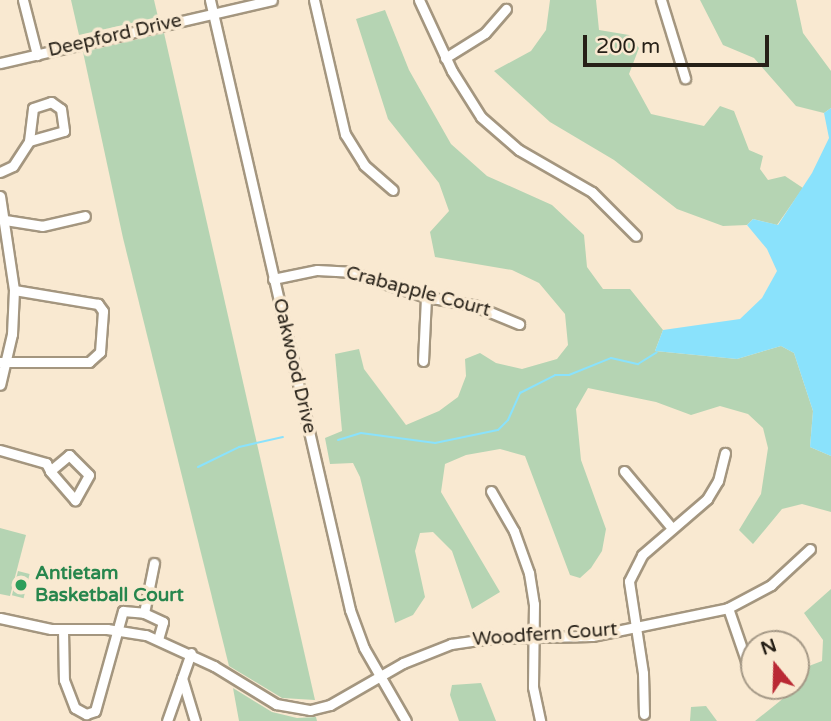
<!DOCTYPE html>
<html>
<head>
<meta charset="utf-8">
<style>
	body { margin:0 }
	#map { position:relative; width:831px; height:721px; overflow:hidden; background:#f9e9d1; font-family:"Varela Round",sans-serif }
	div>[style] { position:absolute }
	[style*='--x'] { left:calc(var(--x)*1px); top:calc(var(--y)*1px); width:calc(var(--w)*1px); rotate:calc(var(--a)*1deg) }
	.green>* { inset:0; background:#b5d4b3; transform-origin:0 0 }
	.water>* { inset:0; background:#8ae2fc }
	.stream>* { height:2px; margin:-1px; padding:0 1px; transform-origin:1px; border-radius:1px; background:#8ae2fc }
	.roads { filter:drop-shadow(2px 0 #a4967f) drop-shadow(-2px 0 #a4967f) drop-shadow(0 2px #a4967f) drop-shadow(0 -2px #a4967f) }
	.minor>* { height:9px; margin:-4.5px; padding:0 4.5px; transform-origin:4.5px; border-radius:4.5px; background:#fff }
	.dots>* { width:19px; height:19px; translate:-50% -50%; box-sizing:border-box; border:4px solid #f9e9d1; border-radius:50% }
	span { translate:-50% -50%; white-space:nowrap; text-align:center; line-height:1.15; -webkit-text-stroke:7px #f9e9d1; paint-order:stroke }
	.street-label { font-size:19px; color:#262017 }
	.leisure-label { font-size:19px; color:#27864d; font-weight:700 }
	.left { translate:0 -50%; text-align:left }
	.north { position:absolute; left:740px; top:630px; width:70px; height:70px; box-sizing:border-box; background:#f9e9d1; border:2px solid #a59987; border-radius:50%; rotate:341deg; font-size:19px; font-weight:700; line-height:28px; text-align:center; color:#262017 }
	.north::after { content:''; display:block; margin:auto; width:24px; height:32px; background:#ba2934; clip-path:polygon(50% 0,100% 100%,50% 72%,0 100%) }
	.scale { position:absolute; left:583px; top:35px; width:186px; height:32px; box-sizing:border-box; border:4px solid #262017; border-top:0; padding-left:9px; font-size:21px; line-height:24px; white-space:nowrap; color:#262017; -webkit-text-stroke:5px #f9e9d1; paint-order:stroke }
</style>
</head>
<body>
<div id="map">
	<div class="green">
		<div style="clip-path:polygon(71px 0,154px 0,158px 17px,79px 35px)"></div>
		<div style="clip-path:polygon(550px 0,596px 0,599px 30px,629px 35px,639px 48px,629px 74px,651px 114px,704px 126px,720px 106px,734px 111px,749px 150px,763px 156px,760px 169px,768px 180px,785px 176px,803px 188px,777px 225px,753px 219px,747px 225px,723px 226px,677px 209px,614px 160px,550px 122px,494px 71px,531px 51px,546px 30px)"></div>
		<div style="clip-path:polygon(700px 0,796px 0,803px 33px,831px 71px,831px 108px,824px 113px,796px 106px,754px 58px,723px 45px)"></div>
		<div style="clip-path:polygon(385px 10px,409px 70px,451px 144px,487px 176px,552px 205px,584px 235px,587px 267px,603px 289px,630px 289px,663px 330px,655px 351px,737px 359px,781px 346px,794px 353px,813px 411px,810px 447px,831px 456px,831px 512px,802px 504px,782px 509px,753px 544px,739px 530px,761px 494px,768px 448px,763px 428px,748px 414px,720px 406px,691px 415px,656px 402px,588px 388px,576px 409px,581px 460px,606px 529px,602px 551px,591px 568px,580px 578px,570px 575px,525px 456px,500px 449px,466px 455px,445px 464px,441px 492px,500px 592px,472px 609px,452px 551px,433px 532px,420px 533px,415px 551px,425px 597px,413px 615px,395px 623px,360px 477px,353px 463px,330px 464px,325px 438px,342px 431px,335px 354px,359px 349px,364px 369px,406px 425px,439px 411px,458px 397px,466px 376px,465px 359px,480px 353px,496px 363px,522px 369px,557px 359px,568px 345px,565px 314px,539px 283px,512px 270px,435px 257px,430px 232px,449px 211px,439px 183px,388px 119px,356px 19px)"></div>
		<div style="clip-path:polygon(164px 33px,315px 700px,282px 698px,229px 666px,123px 238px,83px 52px)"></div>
		<div style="clip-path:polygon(0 528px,26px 535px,10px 596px,0 594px)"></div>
		<div style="left:18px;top:571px;width:12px;height:25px;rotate:14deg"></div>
		<div style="clip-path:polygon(831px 589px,831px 721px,755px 721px,790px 693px,801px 669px,822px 661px,823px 640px,804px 613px)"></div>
		<div style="clip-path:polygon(481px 683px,496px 721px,459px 721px,450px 695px,452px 685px)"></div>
		<div style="clip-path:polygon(233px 688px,272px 712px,297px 718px,316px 717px,317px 721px,239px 721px)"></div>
		<div style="clip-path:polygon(706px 706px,717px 721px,690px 721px,691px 707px)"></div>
	</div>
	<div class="water">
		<div style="clip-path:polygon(831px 108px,831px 456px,810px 447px,813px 411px,794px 353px,781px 346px,737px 359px,655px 351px,663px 330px,740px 319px,762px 298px,777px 271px,767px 249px,747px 225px,753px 219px,778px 225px,812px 173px,829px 138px,824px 113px)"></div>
	</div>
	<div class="stream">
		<div style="--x:338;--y:440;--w:24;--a:-17"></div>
		<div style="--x:361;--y:433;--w:75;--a:7.7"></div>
		<div style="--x:435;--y:443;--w:64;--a:-11.7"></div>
		<div style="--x:498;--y:430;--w:14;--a:-45"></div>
		<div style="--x:508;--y:420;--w:30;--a:-66"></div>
		<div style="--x:520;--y:393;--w:39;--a:-27"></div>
		<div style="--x:555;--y:375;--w:14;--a:0"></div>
		<div style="--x:569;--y:375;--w:45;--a:-22"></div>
		<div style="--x:611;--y:358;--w:28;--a:13"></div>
		<div style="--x:638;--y:364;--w:22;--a:-32"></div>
		<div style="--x:198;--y:467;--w:46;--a:-26"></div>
		<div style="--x:239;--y:447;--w:45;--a:-12.8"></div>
	</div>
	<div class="roads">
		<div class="minor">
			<div style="--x:23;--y:0;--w:57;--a:75.7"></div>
			<div style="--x:210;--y:0;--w:626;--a:77.07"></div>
			<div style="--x:350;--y:610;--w:40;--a:69.8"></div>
			<div style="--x:364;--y:648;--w:84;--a:60.1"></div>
			<div style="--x:314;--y:0;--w:138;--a:77"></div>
			<div style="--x:345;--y:134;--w:36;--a:58"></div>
			<div style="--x:364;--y:165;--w:38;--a:41"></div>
			<div style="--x:419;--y:0;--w:78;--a:65.1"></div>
			<div style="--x:452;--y:71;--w:54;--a:57.8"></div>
			<div style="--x:481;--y:117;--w:50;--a:41"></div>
			<div style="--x:519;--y:150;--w:84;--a:29.9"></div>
			<div style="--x:592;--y:192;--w:62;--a:45"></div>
			<div style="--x:661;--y:0;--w:82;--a:72.9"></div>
			<div style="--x:445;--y:58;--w:47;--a:-32"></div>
			<div style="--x:485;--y:33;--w:32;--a:-49"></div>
			<div style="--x:0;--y:63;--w:279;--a:-13"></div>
			<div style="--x:51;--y:102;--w:12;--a:35"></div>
			<div style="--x:61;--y:109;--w:22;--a:82"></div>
			<div style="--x:64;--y:131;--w:36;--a:164"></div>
			<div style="--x:29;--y:141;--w:33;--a:-83"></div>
			<div style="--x:33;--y:108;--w:19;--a:-18"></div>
			<div style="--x:0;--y:172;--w:14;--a:-25"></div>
			<div style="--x:13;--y:166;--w:30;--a:-57"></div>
			<div style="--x:0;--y:196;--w:95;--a:81.5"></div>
			<div style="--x:14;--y:290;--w:44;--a:92.6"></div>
			<div style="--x:12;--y:334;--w:52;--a:103.2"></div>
			<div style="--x:5;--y:220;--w:37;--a:9"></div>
			<div style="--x:42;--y:226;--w:44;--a:-13.1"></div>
			<div style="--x:273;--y:279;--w:45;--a:-11.6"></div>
			<div style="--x:317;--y:270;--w:33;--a:3"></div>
			<div style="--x:350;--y:272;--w:80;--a:18.2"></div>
			<div style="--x:426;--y:297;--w:48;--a:9.7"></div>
			<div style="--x:473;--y:305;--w:50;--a:22.4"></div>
			<div style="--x:423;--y:361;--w:64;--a:-87.3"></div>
			<div style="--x:0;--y:362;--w:89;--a:0"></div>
			<div style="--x:89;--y:362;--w:15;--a:-42"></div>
			<div style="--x:100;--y:352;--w:41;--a:-85.8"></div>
			<div style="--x:103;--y:311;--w:9;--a:-126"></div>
			<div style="--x:98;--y:304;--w:85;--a:-170.5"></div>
			<div style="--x:0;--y:450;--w:48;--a:15.8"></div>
			<div style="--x:46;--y:463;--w:9;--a:63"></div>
			<div style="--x:69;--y:455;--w:28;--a:45"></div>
			<div style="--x:89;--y:475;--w:29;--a:119"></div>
			<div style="--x:75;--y:500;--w:38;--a:-131"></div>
			<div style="--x:50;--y:471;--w:25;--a:-40"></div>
			<div style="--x:624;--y:471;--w:73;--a:50"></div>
			<div style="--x:491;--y:491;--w:46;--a:60.1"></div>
			<div style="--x:514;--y:531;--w:45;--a:70.3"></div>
			<div style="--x:529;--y:573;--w:31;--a:81"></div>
			<div style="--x:534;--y:604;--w:83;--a:90.7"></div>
			<div style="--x:533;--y:687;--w:35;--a:78"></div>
			<div style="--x:728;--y:608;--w:61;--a:71"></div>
			<div style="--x:144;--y:613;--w:51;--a:-78.7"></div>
			<div style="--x:0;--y:618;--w:52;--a:12.2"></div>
			<div style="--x:51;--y:629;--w:56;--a:0"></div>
			<div style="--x:107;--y:629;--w:39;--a:9"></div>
			<div style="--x:146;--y:635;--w:75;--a:24.5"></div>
			<div style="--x:214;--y:666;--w:73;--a:31.5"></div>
			<div style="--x:276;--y:704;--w:35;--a:10"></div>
			<div style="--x:310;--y:710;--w:21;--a:-14"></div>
			<div style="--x:330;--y:705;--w:84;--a:-29.9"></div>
			<div style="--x:403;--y:663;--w:52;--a:-21.6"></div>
			<div style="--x:451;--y:644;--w:41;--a:-8.3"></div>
			<div style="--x:492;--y:638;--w:100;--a:-1.1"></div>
			<div style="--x:592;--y:636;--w:139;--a:-11.6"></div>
			<div style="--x:728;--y:608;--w:49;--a:-28.1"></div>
			<div style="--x:771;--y:585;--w:53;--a:-42.7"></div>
			<div style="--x:63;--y:630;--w:50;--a:88.9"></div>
			<div style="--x:64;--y:680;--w:30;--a:69"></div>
			<div style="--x:75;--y:708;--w:13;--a:29"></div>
			<div style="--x:86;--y:714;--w:9;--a:-18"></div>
			<div style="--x:95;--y:711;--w:104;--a:-74.4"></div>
			<div style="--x:123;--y:611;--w:21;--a:5"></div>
			<div style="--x:144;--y:613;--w:21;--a:25"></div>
			<div style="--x:163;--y:622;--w:18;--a:106"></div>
			<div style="--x:182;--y:678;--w:45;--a:73.2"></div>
			<div style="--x:644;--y:714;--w:41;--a:-91.4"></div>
			<div style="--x:643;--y:673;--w:93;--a:-98.7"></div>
			<div style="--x:629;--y:581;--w:29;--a:-63"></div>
			<div style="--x:642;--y:555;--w:86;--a:-40.7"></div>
			<div style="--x:707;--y:499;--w:21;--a:-59"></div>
			<div style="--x:718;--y:481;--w:29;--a:-76"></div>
			<div style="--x:167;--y:721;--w:72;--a:-70.6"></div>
		</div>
	</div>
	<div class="dots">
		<div style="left:21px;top:585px;background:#2e9e5b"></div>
	</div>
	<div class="street-label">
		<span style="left:115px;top:36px;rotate:-13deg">Deepford Drive</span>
		<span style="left:418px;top:292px;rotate:15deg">Crabapple Court</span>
		<span style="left:294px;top:366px;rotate:77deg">Oakwood Drive</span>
		<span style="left:545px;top:635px;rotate:-4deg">Woodfern Court</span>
	</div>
	<div class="leisure-label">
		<span class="left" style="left:35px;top:585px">Antietam<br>Basketball Court</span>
	</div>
	<div class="north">N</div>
	<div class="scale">200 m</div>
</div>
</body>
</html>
